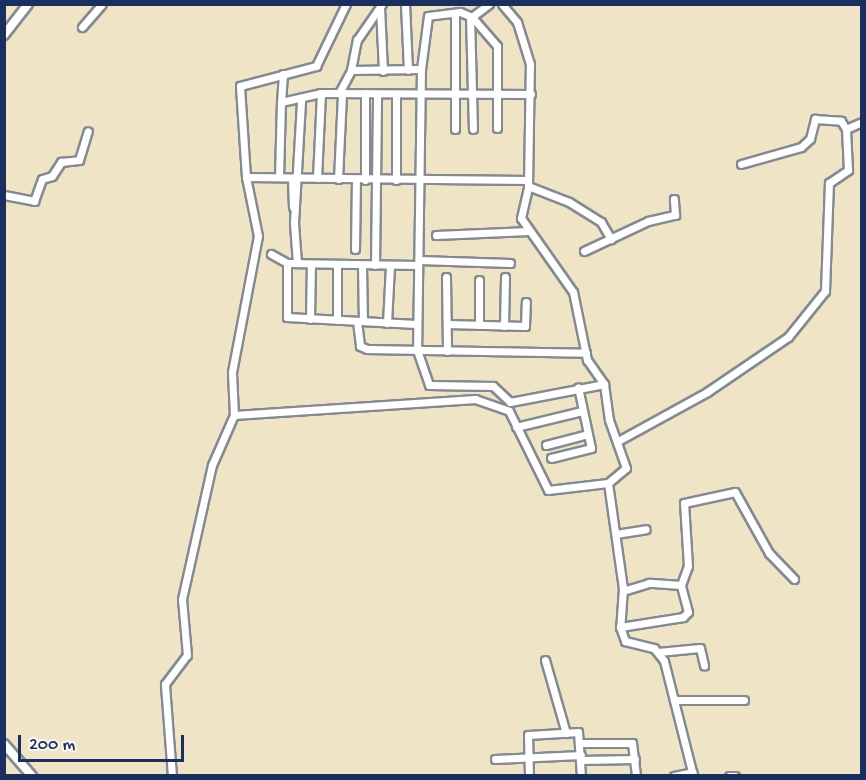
<!DOCTYPE html>
<html>
<head>
<meta charset="utf-8">
<style>
	body { margin:0 }
	#map { position:relative; width:866px; height:780px; overflow:hidden; background:#efe4c6; font-family:"Gochi Hand",sans-serif }
	div>[style] { position:absolute }
	[style*='--x'] { left:calc(var(--x)*1px); top:calc(var(--y)*1px); width:calc(var(--w)*1px); rotate:calc(var(--a)*1deg) }
	.roads { filter:drop-shadow(2px 0 #858a92) drop-shadow(-2px 0 #858a92) drop-shadow(0 2px #858a92) drop-shadow(0 -2px #858a92) }
	.minor>* { height:7px; margin:-3.5px; padding:0 3.5px; transform-origin:3.5px; border-radius:3.5px; background:#fff }
	.tertiary>* { height:8px; margin:-4px; padding:0 4px; transform-origin:4px; border-radius:4px; background:#fff }
	span { translate:-50% -50%; white-space:nowrap; text-align:center; line-height:1.15; -webkit-text-stroke:4.5px #fbf7ec; paint-order:stroke }
	.frame { position:absolute; inset:0; border:6px solid #1b2f5e; pointer-events:none }
	.scale { position:absolute; left:18px; top:735px; width:166px; height:27px; box-sizing:border-box; border:3px solid #1b2f5e; border-top:0; padding-left:8px; font-size:18px; line-height:21px; white-space:nowrap; color:#1b2f5e; -webkit-text-stroke:4px #fbf7ec; paint-order:stroke }
</style>
</head>
<body>
<div id="map">
	<div class="roads">
		<div class="minor">
			<div style="--x:405;--y:4;--w:66;--a:87.4"></div>
			<div style="--x:489;--y:4;--w:21;--a:143"></div>
			<div style="--x:472;--y:17;--w:13;--a:-157"></div>
			<div style="--x:460;--y:12;--w:32;--a:173"></div>
			<div style="--x:428;--y:16;--w:53;--a:97.5"></div>
			<div style="--x:421;--y:69;--w:281;--a:90.8"></div>
			<div style="--x:417;--y:350;--w:37;--a:71"></div>
			<div style="--x:429;--y:385;--w:64;--a:0.9"></div>
			<div style="--x:493;--y:386;--w:23;--a:43"></div>
			<div style="--x:510;--y:402;--w:96;--a:-10.8"></div>
			<div style="--x:380;--y:7;--w:64;--a:87.3"></div>
			<div style="--x:455;--y:13;--w:116;--a:90"></div>
			<div style="--x:470;--y:16;--w:113;--a:88.5"></div>
			<div style="--x:472;--y:17;--w:38;--a:49"></div>
			<div style="--x:497;--y:46;--w:82;--a:90"></div>
			<div style="--x:82;--y:27;--w:30;--a:-49"></div>
			<div style="--x:351;--y:70;--w:70;--a:-0.8"></div>
			<div style="--x:283;--y:74;--w:28;--a:94"></div>
			<div style="--x:281;--y:102;--w:41;--a:-12.7"></div>
			<div style="--x:321;--y:93;--w:210;--a:0.3"></div>
			<div style="--x:339;--y:93;--w:26;--a:-62"></div>
			<div style="--x:351;--y:70;--w:31;--a:-79"></div>
			<div style="--x:357;--y:40;--w:44;--a:-55.2"></div>
			<div style="--x:396;--y:95;--w:85;--a:90"></div>
			<div style="--x:741;--y:164;--w:62;--a:-15.8"></div>
			<div style="--x:801;--y:147;--w:12;--a:-42"></div>
			<div style="--x:810;--y:139;--w:21;--a:-76"></div>
			<div style="--x:815;--y:119;--w:26;--a:4"></div>
			<div style="--x:841;--y:121;--w:9;--a:58"></div>
			<div style="--x:246;--y:177;--w:282;--a:0.6"></div>
			<div style="--x:279;--y:177;--w:75;--a:-88.5"></div>
			<div style="--x:317;--y:178;--w:85;--a:-87.3"></div>
			<div style="--x:292;--y:179;--w:28;--a:88"></div>
			<div style="--x:338;--y:179;--w:85;--a:-87.3"></div>
			<div style="--x:365;--y:180;--w:87;--a:-90"></div>
			<div style="--x:528;--y:186;--w:44;--a:21.3"></div>
			<div style="--x:569;--y:202;--w:38;--a:32"></div>
			<div style="--x:601;--y:222;--w:20;--a:60"></div>
			<div style="--x:4;--y:195;--w:31;--a:11"></div>
			<div style="--x:34;--y:201;--w:23;--a:-70"></div>
			<div style="--x:42;--y:179;--w:10;--a:-17"></div>
			<div style="--x:52;--y:176;--w:17;--a:-57"></div>
			<div style="--x:61;--y:162;--w:18;--a:-6"></div>
			<div style="--x:79;--y:160;--w:30;--a:-73"></div>
			<div style="--x:436;--y:235;--w:93;--a:-2.5"></div>
			<div style="--x:355;--y:249;--w:69;--a:-89.2"></div>
			<div style="--x:584;--y:251;--w:71;--a:-25.1"></div>
			<div style="--x:648;--y:221;--w:28;--a:-13"></div>
			<div style="--x:675;--y:215;--w:16;--a:-94"></div>
			<div style="--x:271;--y:254;--w:18;--a:29"></div>
			<div style="--x:287;--y:263;--w:131;--a:0.9"></div>
			<div style="--x:419;--y:260;--w:91;--a:1.9"></div>
			<div style="--x:287;--y:263;--w:54;--a:90"></div>
			<div style="--x:287;--y:317;--w:129;--a:3.1"></div>
			<div style="--x:297;--y:263;--w:40;--a:-94.3"></div>
			<div style="--x:294;--y:223;--w:123;--a:-86.7"></div>
			<div style="--x:375;--y:265;--w:171;--a:-89.3"></div>
			<div style="--x:362;--y:266;--w:55;--a:89"></div>
			<div style="--x:446;--y:277;--w:74;--a:89.2"></div>
			<div style="--x:310;--y:319;--w:55;--a:-89"></div>
			<div style="--x:337;--y:320;--w:55;--a:-90"></div>
			<div style="--x:357;--y:321;--w:25;--a:83"></div>
			<div style="--x:360;--y:346;--w:8;--a:23"></div>
			<div style="--x:367;--y:349;--w:219;--a:1"></div>
			<div style="--x:387;--y:323;--w:58;--a:-87"></div>
			<div style="--x:447;--y:324;--w:78;--a:1.5"></div>
			<div style="--x:525;--y:326;--w:24;--a:-88"></div>
			<div style="--x:479;--y:325;--w:45;--a:-90"></div>
			<div style="--x:504;--y:326;--w:49;--a:-88.8"></div>
			<div style="--x:234;--y:415;--w:43;--a:-92.7"></div>
			<div style="--x:232;--y:372;--w:138;--a:-79.2"></div>
			<div style="--x:258;--y:236;--w:60;--a:-101.5"></div>
			<div style="--x:246;--y:177;--w:91;--a:-93.8"></div>
			<div style="--x:240;--y:86;--w:79;--a:-14.7"></div>
			<div style="--x:316;--y:66;--w:69;--a:-64.2"></div>
			<div style="--x:516;--y:427;--w:68;--a:-13.6"></div>
			<div style="--x:618;--y:441;--w:102;--a:-28.8"></div>
			<div style="--x:707;--y:392;--w:98;--a:-34.2"></div>
			<div style="--x:788;--y:337;--w:59;--a:-51.2"></div>
			<div style="--x:825;--y:291;--w:108;--a:-87.9"></div>
			<div style="--x:829;--y:183;--w:23;--a:-34"></div>
			<div style="--x:848;--y:170;--w:41;--a:-92.8"></div>
			<div style="--x:846;--y:129;--w:17;--a:-24"></div>
			<div style="--x:546;--y:445;--w:43;--a:-14.7"></div>
			<div style="--x:551;--y:458;--w:41;--a:-14"></div>
			<div style="--x:591;--y:448;--w:62;--a:-102"></div>
			<div style="--x:608;--y:483;--w:106;--a:81.9"></div>
			<div style="--x:623;--y:588;--w:39;--a:94"></div>
			<div style="--x:620;--y:627;--w:15;--a:70"></div>
			<div style="--x:625;--y:641;--w:30;--a:14"></div>
			<div style="--x:654;--y:648;--w:16;--a:52"></div>
			<div style="--x:664;--y:661;--w:119;--a:75.8"></div>
			<div style="--x:616;--y:534;--w:30;--a:-9"></div>
			<div style="--x:681;--y:585;--w:20;--a:-70"></div>
			<div style="--x:688;--y:566;--w:63;--a:-93.6"></div>
			<div style="--x:684;--y:503;--w:52;--a:-12.2"></div>
			<div style="--x:735;--y:492;--w:70;--a:60.9"></div>
			<div style="--x:769;--y:553;--w:36;--a:46"></div>
			<div style="--x:620;--y:627;--w:64;--a:-9"></div>
			<div style="--x:683;--y:617;--w:7;--a:-45"></div>
			<div style="--x:688;--y:612;--w:28;--a:-105"></div>
			<div style="--x:681;--y:585;--w:32;--a:-176"></div>
			<div style="--x:649;--y:583;--w:27;--a:163"></div>
			<div style="--x:658;--y:652;--w:42;--a:-5.4"></div>
			<div style="--x:700;--y:648;--w:18;--a:77"></div>
			<div style="--x:545;--y:660;--w:76;--a:74"></div>
			<div style="--x:674;--y:700;--w:70;--a:0"></div>
			<div style="--x:580;--y:743;--w:52;--a:0"></div>
			<div style="--x:632;--y:743;--w:33;--a:83"></div>
			<div style="--x:495;--y:759;--w:86;--a:-2.7"></div>
			<div style="--x:581;--y:760;--w:54;--a:-1.1"></div>
			<div style="--x:172;--y:776;--w:92;--a:-94.4"></div>
			<div style="--x:165;--y:684;--w:36;--a:-53"></div>
			<div style="--x:187;--y:655;--w:56;--a:-95.1"></div>
			<div style="--x:182;--y:599;--w:137;--a:-77.4"></div>
			<div style="--x:212;--y:465;--w:55;--a:-66.3"></div>
			<div style="--x:234;--y:415;--w:242;--a:-3.8"></div>
			<div style="--x:475;--y:399;--w:36;--a:19"></div>
			<div style="--x:509;--y:411;--w:88;--a:63.7"></div>
			<div style="--x:548;--y:490;--w:60;--a:-6.7"></div>
			<div style="--x:608;--y:483;--w:23;--a:-40"></div>
			<div style="--x:626;--y:468;--w:51;--a:-109.5"></div>
			<div style="--x:609;--y:420;--w:36;--a:-98"></div>
			<div style="--x:604;--y:384;--w:29;--a:-125"></div>
			<div style="--x:587;--y:360;--w:69;--a:-101.6"></div>
			<div style="--x:573;--y:292;--w:90;--a:-125.1"></div>
			<div style="--x:521;--y:218;--w:32;--a:-77"></div>
			<div style="--x:528;--y:187;--w:123;--a:-89.1"></div>
			<div style="--x:530;--y:64;--w:44;--a:-107.2"></div>
			<div style="--x:517;--y:22;--w:23;--a:-130"></div>
			<div style="--x:529;--y:776;--w:41;--a:-91.4"></div>
			<div style="--x:528;--y:735;--w:50;--a:-3.4"></div>
			<div style="--x:578;--y:732;--w:44;--a:86.1"></div>
			<div style="--x:674;--y:776;--w:19;--a:-12"></div>
			<div style="--x:729;--y:776;--w:6;--a:0"></div>
		</div>
		<div class="tertiary">
			<div style="--x:4;--y:35;--w:39;--a:-52"></div>
			<div style="--x:4;--y:744;--w:43;--a:48.8"></div>
		</div>
	</div>
	<div class="frame"></div>
	<div class="scale">200 m</div>
</div>
</body>
</html>
